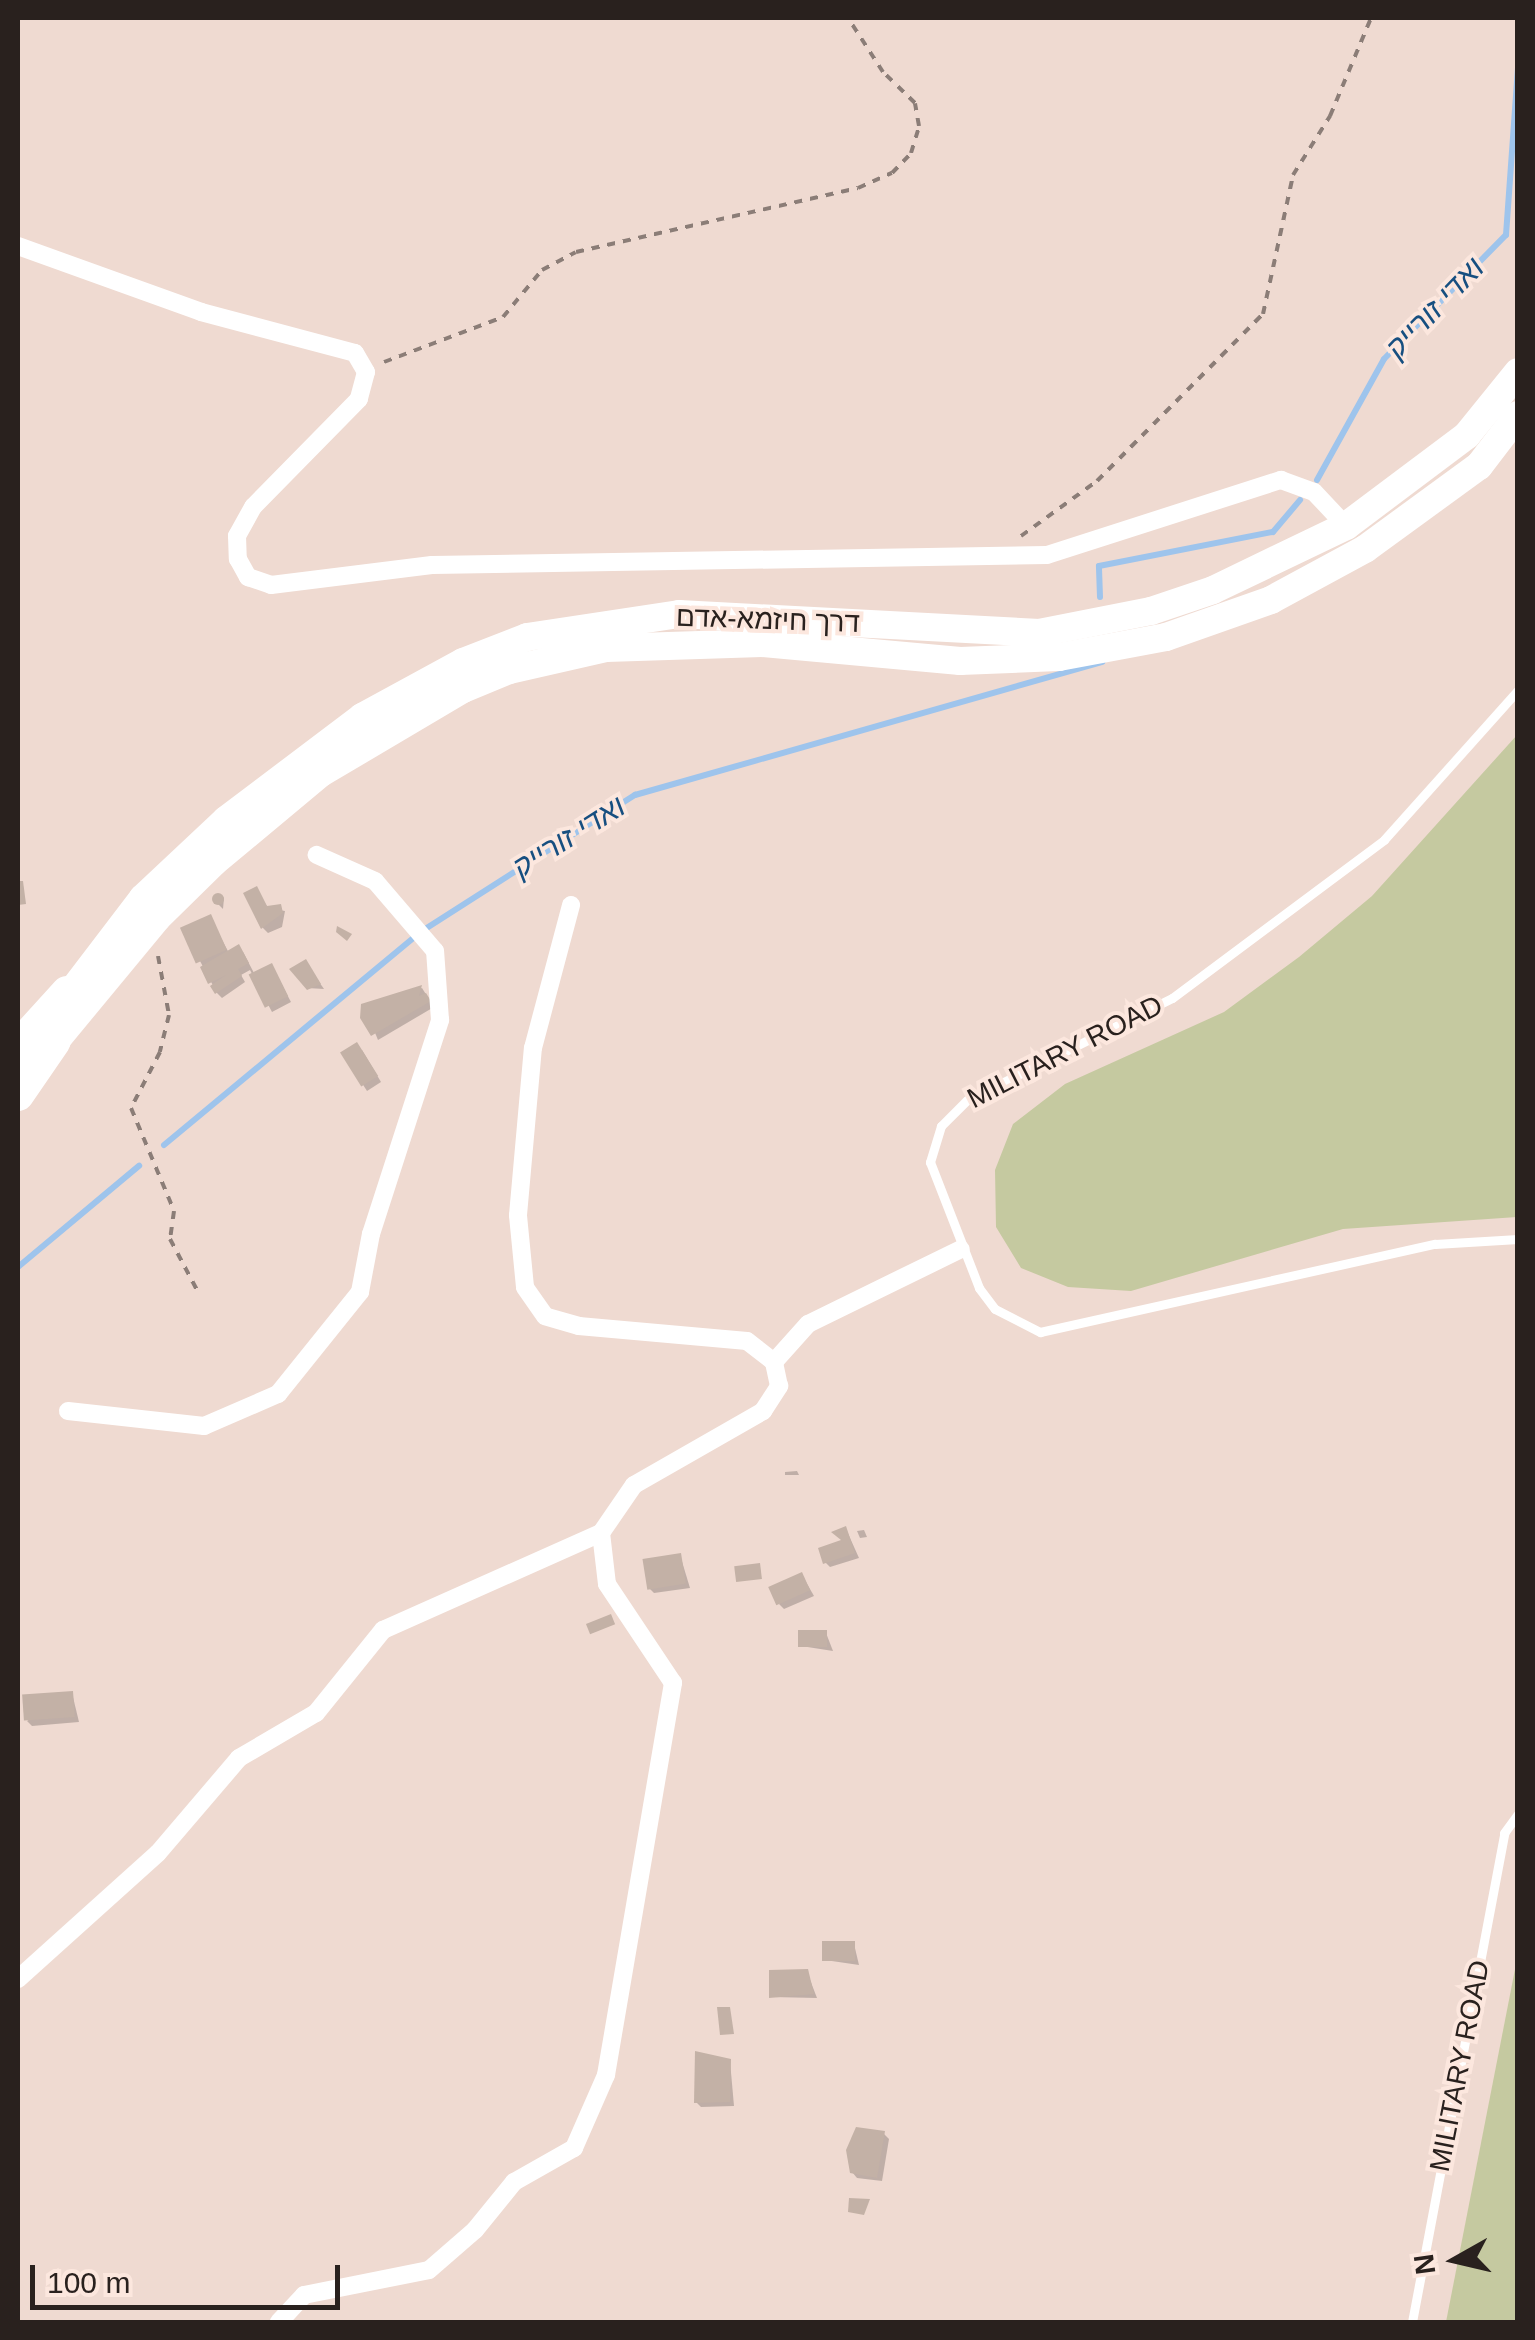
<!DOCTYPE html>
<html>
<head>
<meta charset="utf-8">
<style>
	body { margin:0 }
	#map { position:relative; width:1535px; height:2340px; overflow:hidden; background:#efdad1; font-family:Helvetica,"Noto Sans Hebrew",sans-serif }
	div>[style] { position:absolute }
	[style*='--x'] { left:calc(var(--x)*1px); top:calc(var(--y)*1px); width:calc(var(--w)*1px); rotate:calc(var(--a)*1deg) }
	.green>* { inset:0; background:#c5c9a0 }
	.shadow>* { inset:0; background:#0003 }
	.stream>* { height:6px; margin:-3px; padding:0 3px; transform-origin:3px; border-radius:3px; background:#9ec4ec }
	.building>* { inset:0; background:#c3b1a6; transform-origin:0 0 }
	.round { border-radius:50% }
	.path>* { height:4px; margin-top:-2px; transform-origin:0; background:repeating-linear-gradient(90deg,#8b7d77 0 8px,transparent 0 16px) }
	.lane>* { height:9px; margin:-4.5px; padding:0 4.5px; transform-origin:4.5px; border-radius:4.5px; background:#fff }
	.street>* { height:18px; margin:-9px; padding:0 9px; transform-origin:9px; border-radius:9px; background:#fff }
	.primary>* { height:28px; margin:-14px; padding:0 14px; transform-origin:14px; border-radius:14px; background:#fff }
	.highway>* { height:32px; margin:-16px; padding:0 16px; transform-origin:16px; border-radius:16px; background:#fff }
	span { translate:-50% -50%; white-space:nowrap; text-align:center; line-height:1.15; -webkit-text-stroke:8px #fce7de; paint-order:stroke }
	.street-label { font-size:28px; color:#29211e }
	.water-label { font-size:30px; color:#174f80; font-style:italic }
	.frame { position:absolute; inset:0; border:20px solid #29211e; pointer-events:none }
	.north { position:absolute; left:1405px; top:2210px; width:100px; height:100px; -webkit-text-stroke:8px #fce7de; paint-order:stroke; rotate:262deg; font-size:28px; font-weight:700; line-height:40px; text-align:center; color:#29211e }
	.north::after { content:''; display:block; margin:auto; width:35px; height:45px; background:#29211e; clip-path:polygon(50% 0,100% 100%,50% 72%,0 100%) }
	.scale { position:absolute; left:30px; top:2265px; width:310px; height:45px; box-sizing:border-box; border:5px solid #29211e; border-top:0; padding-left:12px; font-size:30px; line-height:35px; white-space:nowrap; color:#29211e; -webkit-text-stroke:8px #fce7de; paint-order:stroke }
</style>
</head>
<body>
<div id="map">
	<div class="green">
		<div style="clip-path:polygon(1517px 735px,1517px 1217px,1343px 1229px,1131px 1291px,1068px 1287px,1021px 1268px,996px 1227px,995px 1170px,1013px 1124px,1065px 1084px,1224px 1012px,1299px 957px,1372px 896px)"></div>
		<div style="clip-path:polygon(1517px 1959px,1517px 2322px,1446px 2322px)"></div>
	</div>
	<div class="shadow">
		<div style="clip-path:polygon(256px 889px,268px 908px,285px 911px,282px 927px,268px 933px,263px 928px)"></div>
		<div style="clip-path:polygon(220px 894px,224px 898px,223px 909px,214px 900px)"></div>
		<div style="clip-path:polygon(209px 916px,229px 953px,243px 952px,254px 973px,272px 966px,291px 1002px,272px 1012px,250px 970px,241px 975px,245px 982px,222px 998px,217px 993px,200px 961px)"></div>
		<div style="clip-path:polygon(308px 966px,324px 989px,307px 988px)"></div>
		<div style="clip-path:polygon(422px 988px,434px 1007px,378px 1040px,364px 1006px)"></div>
		<div style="clip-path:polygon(362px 1050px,381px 1082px,367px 1091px,344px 1055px)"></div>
		<div style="clip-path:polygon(797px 1471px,799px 1475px,785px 1475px,785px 1472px)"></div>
		<div style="clip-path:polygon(846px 1529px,859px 1558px,830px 1567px,825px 1562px,845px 1541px)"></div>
		<div style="clip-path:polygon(857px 1531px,864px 1530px,867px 1537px,860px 1538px)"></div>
		<div style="clip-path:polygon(680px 1555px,690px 1588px,654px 1593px,649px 1588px)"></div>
		<div style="clip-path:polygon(802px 1575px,814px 1596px,784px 1609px,779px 1604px)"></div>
		<div style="clip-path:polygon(826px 1633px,833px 1651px,801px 1646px)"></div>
		<div style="clip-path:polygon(72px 1693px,79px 1722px,32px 1726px,27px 1721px)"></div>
		<div style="clip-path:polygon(854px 1944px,859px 1965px,825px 1960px)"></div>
		<div style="clip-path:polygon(807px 1972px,817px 1998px,772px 1997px)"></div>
		<div style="clip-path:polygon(730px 2061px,734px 2106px,701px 2107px,696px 2102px)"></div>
		<div style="clip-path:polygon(884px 2134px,889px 2139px,882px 2181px,857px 2178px,852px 2172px)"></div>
	</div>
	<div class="stream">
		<div style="--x:1317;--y:480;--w:138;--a:-61"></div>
		<div style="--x:1384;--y:359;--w:174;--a:-45.5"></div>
		<div style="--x:1506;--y:235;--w:168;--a:-85.9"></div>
		<div style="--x:1100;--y:597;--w:31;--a:-92"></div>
		<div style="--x:1099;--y:566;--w:177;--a:-11.1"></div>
		<div style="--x:1273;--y:532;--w:42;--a:-49.8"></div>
		<div style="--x:164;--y:1145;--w:335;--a:-39.7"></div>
		<div style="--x:422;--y:931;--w:253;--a:-32.6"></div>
		<div style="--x:635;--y:795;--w:486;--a:-15.9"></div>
		<div style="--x:18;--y:1267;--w:158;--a:-39.9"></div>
	</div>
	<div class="building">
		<div style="clip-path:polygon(18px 881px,23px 881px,26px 904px,18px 905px)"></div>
		<div style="clip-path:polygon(257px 886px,267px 906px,281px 904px,283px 913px,261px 929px,243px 893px)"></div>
		<div class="round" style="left:212px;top:893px;width:12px;height:12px"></div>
		<div style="left:211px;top:914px;width:39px;height:34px;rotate:66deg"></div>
		<div style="clip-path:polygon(337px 926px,352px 934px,347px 941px,336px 932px)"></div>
		<div style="clip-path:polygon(239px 944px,249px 963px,238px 969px,242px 976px,215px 994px,210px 986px,226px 975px,208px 984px,200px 967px)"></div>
		<div style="clip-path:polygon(306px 959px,321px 984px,307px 990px,289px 969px)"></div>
		<div style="left:272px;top:963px;width:37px;height:26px;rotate:64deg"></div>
		<div style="clip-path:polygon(422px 985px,419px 996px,426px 993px,431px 1001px,371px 1036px,360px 1018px,361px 1004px)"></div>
		<div style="left:357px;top:1042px;width:40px;height:20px;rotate:58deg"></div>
		<div style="clip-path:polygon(846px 1526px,855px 1553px,823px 1564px,818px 1548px,841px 1540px,831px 1532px)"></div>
		<div style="left:681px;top:1553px;width:31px;height:39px;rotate:81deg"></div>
		<div style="left:760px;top:1563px;width:16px;height:26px;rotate:83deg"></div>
		<div style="left:802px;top:1572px;width:20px;height:37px;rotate:66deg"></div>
		<div style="left:611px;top:1614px;width:11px;height:27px;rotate:68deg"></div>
		<div style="left:798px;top:1630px;width:29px;height:17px"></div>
		<div style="left:73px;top:1691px;width:26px;height:51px;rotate:86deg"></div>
		<div style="left:822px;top:1941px;width:33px;height:20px"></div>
		<div style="clip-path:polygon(808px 1969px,814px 1994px,769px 1998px,769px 1970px)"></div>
		<div style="clip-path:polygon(717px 2007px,730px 2007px,734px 2034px,720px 2035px)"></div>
		<div style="clip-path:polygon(695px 2051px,731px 2059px,730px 2102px,694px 2103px)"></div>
		<div style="clip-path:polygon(856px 2127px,885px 2131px,877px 2178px,850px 2173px,846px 2150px)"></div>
		<div style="clip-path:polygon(849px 2198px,870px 2199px,864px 2215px,848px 2212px)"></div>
	</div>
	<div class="path">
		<div style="--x:384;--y:362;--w:127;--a:-20.7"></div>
		<div style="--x:503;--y:317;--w:61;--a:-50.3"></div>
		<div style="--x:542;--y:270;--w:38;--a:-28"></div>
		<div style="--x:576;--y:252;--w:289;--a:-12.8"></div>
		<div style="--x:858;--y:188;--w:37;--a:-24"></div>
		<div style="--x:892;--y:173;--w:28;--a:-46"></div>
		<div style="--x:911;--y:153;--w:28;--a:-73"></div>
		<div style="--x:919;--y:126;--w:23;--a:-100"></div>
		<div style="--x:915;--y:103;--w:45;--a:-135.9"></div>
		<div style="--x:883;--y:72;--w:64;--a:-122.9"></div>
		<div style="--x:1021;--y:536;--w:94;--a:-35.9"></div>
		<div style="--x:1097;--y:481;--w:235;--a:-45.2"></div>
		<div style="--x:1263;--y:314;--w:142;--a:-77.8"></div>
		<div style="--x:1293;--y:175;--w:70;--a:-57.9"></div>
		<div style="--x:1330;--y:116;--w:106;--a:-67.3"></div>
		<div style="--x:158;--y:956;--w:60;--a:79.4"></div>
		<div style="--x:169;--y:1015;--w:38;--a:104"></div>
		<div style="--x:160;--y:1052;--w:63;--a:117.4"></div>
		<div style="--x:131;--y:1108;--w:112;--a:67.3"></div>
		<div style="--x:174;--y:1211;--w:28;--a:98"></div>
		<div style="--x:170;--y:1239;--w:58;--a:62.1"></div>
	</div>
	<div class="lane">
		<div style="--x:1518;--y:690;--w:201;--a:131.8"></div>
		<div style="--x:1384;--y:840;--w:264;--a:143.3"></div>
		<div style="--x:1172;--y:998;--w:229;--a:153.5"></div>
		<div style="--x:967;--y:1100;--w:37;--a:135"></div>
		<div style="--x:941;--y:1126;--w:38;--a:107"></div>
		<div style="--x:930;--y:1162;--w:135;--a:68.7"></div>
		<div style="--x:979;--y:1288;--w:26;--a:53"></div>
		<div style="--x:995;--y:1309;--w:51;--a:27.1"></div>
		<div style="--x:1040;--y:1332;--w:405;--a:-12.6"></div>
		<div style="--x:1435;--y:1244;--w:83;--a:-3.4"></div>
		<div style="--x:1412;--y:2322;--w:498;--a:-79.3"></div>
		<div style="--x:1504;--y:1833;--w:24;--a:-54"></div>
	</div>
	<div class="street">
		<div style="--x:18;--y:246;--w:195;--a:19.8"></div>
		<div style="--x:201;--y:312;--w:159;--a:14.9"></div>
		<div style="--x:355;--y:353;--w:22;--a:60"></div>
		<div style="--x:366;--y:372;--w:28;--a:105"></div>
		<div style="--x:359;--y:399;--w:151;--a:134.5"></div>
		<div style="--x:253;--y:507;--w:33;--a:119"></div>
		<div style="--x:237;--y:536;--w:23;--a:88"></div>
		<div style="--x:238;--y:559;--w:21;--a:61"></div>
		<div style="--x:248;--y:577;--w:24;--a:19"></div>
		<div style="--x:271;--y:585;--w:162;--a:-7.1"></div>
		<div style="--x:432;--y:565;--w:615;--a:-0.93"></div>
		<div style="--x:1047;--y:555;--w:246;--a:-17.8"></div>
		<div style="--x:1281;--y:480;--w:35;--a:20"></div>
		<div style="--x:1314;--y:492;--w:47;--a:46.7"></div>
		<div style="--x:774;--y:1362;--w:51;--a:-48.2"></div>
		<div style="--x:808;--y:1324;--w:170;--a:-26.1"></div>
		<div style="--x:68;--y:1411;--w:137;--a:6.3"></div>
		<div style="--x:204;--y:1426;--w:81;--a:-23.4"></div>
		<div style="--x:278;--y:1394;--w:131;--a:-51.2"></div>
		<div style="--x:360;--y:1292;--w:59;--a:-79.3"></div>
		<div style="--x:371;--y:1234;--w:225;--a:-72.1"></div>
		<div style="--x:440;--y:1020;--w:69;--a:-94.1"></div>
		<div style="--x:435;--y:951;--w:92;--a:-130.6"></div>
		<div style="--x:375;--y:881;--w:64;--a:-155.9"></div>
		<div style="--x:18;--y:1979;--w:188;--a:-42"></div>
		<div style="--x:158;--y:1853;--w:125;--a:-49.5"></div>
		<div style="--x:239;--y:1758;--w:89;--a:-30.3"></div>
		<div style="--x:316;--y:1713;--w:107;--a:-51.1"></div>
		<div style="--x:383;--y:1630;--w:239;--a:-24"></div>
		<div style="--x:279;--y:2322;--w:37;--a:-47"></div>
		<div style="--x:304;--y:2295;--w:127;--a:-11.3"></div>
		<div style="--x:429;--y:2270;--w:61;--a:-41"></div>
		<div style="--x:475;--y:2230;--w:62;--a:-50.9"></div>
		<div style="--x:514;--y:2182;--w:69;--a:-29.5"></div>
		<div style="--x:574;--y:2148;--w:80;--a:-66.3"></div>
		<div style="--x:606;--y:2075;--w:398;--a:-80.3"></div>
		<div style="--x:673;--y:1683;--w:119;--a:-123.7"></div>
		<div style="--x:607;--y:1584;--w:51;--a:-96.7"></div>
		<div style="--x:601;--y:1533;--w:58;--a:-55.5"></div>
		<div style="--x:634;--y:1485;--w:149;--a:-29.8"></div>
		<div style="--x:763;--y:1411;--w:30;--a:-57"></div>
		<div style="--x:779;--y:1386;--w:25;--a:-102"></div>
		<div style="--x:774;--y:1362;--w:34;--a:-142"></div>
		<div style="--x:747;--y:1341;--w:169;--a:-174.9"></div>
		<div style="--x:579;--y:1326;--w:35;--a:-164"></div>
		<div style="--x:545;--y:1316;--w:35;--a:-125"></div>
		<div style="--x:525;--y:1287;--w:72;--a:-95.6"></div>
		<div style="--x:518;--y:1215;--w:168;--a:-84.9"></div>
		<div style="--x:533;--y:1048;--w:148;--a:-75.1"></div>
	</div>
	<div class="primary">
		<div style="--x:43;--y:1056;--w:179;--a:-50.4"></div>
		<div style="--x:157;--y:918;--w:80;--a:-44.5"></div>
		<div style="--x:214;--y:862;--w:139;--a:-39.8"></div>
		<div style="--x:321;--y:773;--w:165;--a:-30.6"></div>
		<div style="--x:463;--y:689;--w:50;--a:-22.4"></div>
		<div style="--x:509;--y:670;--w:99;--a:-12.8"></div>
		<div style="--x:606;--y:648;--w:156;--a:-1.8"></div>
		<div style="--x:762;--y:643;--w:199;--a:5.2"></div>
		<div style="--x:960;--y:661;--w:99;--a:-2.3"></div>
		<div style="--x:1059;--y:657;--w:109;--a:-10.6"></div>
		<div style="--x:1166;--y:637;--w:111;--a:-19.4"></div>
		<div style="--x:1271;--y:600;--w:107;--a:-28.5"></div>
		<div style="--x:1365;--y:549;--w:141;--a:-36.1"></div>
		<div style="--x:1479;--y:466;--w:64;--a:-52.6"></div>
		<div style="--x:18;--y:1062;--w:206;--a:-52.7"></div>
		<div style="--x:143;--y:898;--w:114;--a:-43.2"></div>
		<div style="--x:226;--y:820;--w:171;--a:-37.1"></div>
		<div style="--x:362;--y:717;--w:115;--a:-28.6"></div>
		<div style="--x:463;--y:662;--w:69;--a:-21.3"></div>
		<div style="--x:527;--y:637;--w:154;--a:-8.6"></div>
		<div style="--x:679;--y:614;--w:361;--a:3"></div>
		<div style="--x:1039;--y:633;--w:114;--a:-11.1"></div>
		<div style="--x:1151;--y:611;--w:65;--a:-18.7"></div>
		<div style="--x:1213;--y:590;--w:148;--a:-25.7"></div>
		<div style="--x:1346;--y:526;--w:151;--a:-36.9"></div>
		<div style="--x:1467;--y:435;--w:81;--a:-51"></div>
	</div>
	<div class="highway">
		<div style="--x:18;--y:1046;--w:73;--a:-47.8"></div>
		<div style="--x:18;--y:1095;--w:65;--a:-55.6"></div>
	</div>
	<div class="street-label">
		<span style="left:768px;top:620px;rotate:2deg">דרך חיזמא-אדם</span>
		<span style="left:1065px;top:1052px;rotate:-27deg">MILITARY ROAD</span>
		<span style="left:1460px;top:2066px;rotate:-79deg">MILITARY ROAD</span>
	</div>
	<div class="water-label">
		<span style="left:1435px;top:308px;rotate:-46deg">ואדי זורייק</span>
		<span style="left:569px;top:837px;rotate:-32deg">ואדי זורייק</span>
	</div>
	<div class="frame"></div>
	<div class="north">N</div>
	<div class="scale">100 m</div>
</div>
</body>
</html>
